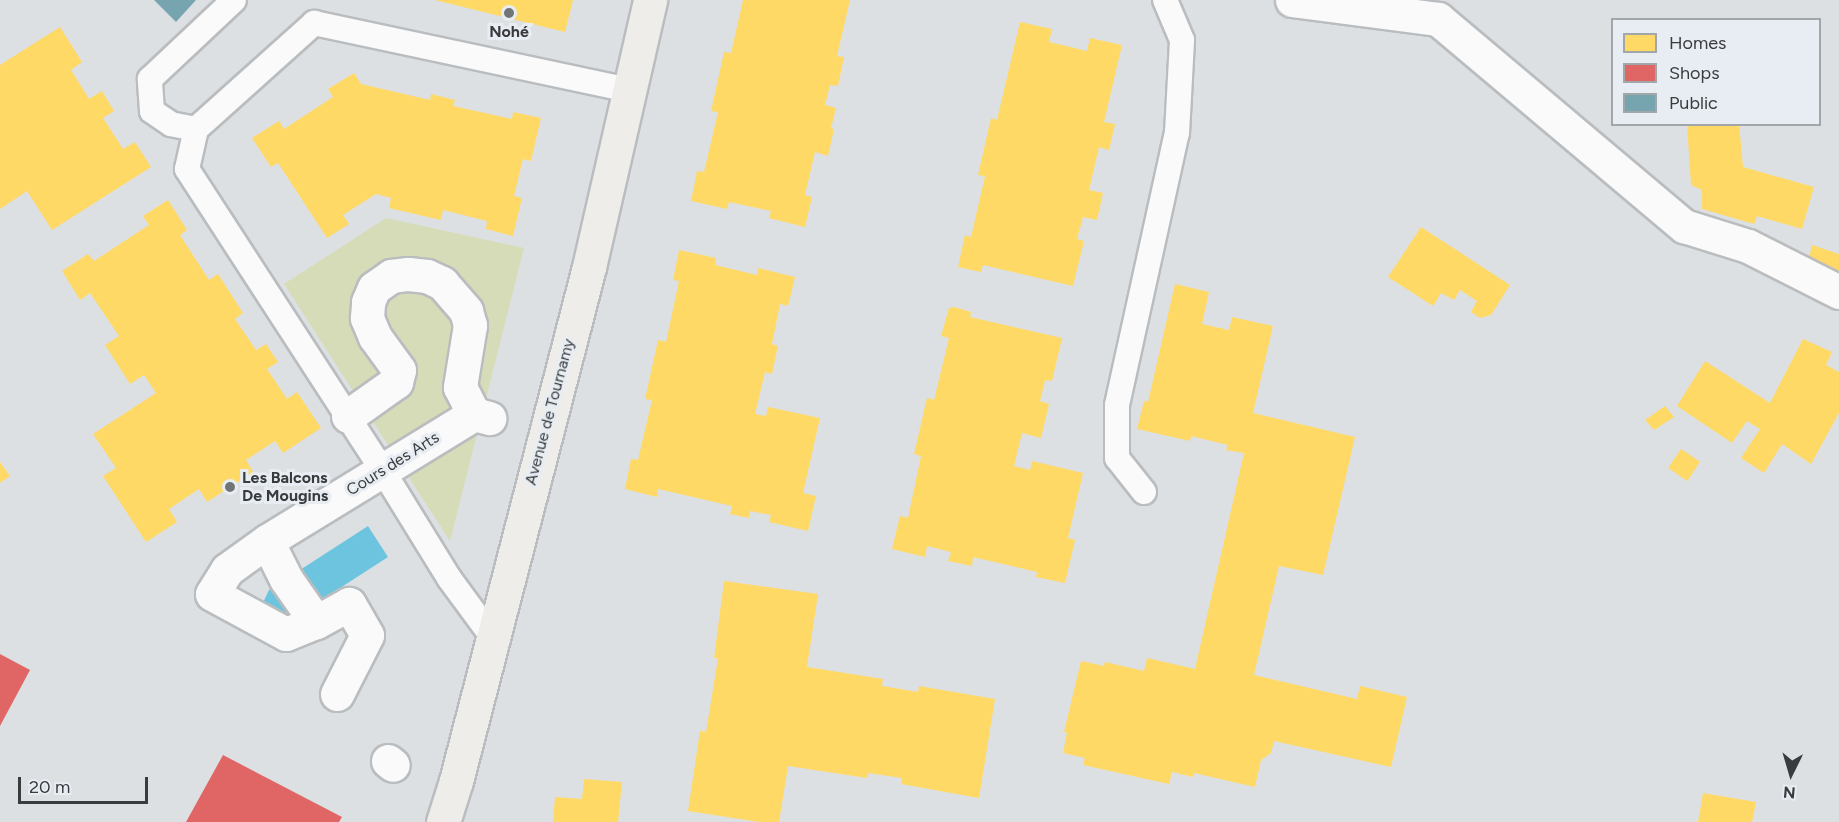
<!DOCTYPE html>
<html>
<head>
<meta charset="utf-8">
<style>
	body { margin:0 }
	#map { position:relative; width:1839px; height:822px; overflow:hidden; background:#dde0e2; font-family:Figtree,sans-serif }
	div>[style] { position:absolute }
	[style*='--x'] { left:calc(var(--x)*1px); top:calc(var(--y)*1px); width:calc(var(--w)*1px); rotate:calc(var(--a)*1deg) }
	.green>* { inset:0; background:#d6dcb7 }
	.water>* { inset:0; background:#6cc4df }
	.homes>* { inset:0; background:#ffd966; transform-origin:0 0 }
	.shops>* { inset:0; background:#e06666 }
	.public>* { inset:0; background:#76a5af }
	.roads { filter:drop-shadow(2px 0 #babdbf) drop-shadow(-2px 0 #babdbf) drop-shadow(0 2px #babdbf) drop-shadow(0 -2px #babdbf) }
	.lane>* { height:24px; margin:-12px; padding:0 12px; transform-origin:12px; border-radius:12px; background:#fafafb }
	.street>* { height:33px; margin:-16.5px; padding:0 16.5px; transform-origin:16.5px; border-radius:16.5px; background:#fafafb }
	.secondary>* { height:33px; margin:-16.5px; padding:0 16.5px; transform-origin:16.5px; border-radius:16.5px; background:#eeedea }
	.dots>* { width:16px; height:16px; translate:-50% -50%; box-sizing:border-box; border:3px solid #e7edf2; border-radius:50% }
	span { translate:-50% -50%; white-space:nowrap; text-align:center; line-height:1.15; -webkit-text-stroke:6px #e7edf2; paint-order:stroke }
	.poi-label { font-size:16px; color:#393b3d; font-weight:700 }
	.left { translate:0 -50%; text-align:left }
	.street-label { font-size:16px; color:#393b3d }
	.legend { position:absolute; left:1611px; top:18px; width:210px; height:108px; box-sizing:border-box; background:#e7edf2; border:2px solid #a1a6aa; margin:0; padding:8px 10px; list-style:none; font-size:18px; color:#393b3d }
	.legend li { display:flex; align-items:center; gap:12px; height:30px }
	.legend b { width:30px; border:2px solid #a1a6aa }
	.north { position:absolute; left:1761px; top:744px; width:60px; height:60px; -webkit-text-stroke:4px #e7edf2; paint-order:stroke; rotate:185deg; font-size:16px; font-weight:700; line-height:24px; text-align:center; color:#393b3d }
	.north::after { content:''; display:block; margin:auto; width:21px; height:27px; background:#393b3d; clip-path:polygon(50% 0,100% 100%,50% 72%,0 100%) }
	.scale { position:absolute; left:18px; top:777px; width:130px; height:27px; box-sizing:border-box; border:3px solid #393b3d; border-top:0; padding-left:8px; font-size:18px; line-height:21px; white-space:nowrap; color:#393b3d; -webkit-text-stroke:4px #e7edf2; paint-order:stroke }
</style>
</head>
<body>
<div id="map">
	<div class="green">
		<div style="clip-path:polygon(386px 218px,524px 248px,450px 541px,284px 284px)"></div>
	</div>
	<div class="water">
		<div style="clip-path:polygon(368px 526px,388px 557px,286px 623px,260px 609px,269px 590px)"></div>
	</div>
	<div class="homes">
		<div style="clip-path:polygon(435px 0,573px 0,565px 32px)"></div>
		<div style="clip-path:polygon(743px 0,850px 0,837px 56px,844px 57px,838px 86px,830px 85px,825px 105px,836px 108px,831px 128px,834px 129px,828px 156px,815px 152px,805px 195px,812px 197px,805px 227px,769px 218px,771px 211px,729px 202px,727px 209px,691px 201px,697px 171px,704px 172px,718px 112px,711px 111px,724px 52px,731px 53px)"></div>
		<div style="clip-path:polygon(1020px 22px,1052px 29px,1049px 42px,1087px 51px,1090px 38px,1122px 45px,1104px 122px,1115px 124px,1109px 150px,1099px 147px,1089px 190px,1103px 193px,1097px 220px,1083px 217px,1077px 239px,1084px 241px,1073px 286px,983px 265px,981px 272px,958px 267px,965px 235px,971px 237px,985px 176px,978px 175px,991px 118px,997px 120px)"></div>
		<div style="clip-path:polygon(60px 27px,82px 62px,71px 70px,89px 99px,102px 91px,114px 111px,103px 118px,123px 149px,135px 142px,151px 167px,52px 230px,27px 191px,0 209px,0 65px)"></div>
		<div style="clip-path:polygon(354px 73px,361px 84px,430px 100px,431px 94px,455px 100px,453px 106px,512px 119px,513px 112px,541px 118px,531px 161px,523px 159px,514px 196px,522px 198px,513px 236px,486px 229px,487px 221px,443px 210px,441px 220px,389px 208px,391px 198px,376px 194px,343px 215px,349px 224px,327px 238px,278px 163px,271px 167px,252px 138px,279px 121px,284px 129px,333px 97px,328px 89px)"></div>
		<div style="clip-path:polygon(1687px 124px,1739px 124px,1743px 167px,1814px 187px,1802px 229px,1757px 216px,1754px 224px,1702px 209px,1702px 190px,1691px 185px)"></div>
		<div style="clip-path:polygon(168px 200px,187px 230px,180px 235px,209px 280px,218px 274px,243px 313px,235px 319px,256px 350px,266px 344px,278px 362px,267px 369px,287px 399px,297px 392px,321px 428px,283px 453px,275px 441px,246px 460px,253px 472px,207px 502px,199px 489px,169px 509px,177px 522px,146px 542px,103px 476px,116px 468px,93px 434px,156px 393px,144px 375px,130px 384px,105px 345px,119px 336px,90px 293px,80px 300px,62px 271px,88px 254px,94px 261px,149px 225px,143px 216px)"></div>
		<div style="clip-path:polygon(1421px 227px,1510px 285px,1491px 315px,1480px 318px,1471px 312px,1477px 301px,1460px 290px,1454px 300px,1441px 293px,1433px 306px,1388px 277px)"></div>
		<div style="clip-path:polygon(1812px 245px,1839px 254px,1839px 280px,1832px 278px,1834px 268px,1808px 262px)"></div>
		<div style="clip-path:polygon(679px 250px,716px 258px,715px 265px,757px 275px,758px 268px,795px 277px,788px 306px,780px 304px,772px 344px,778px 346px,772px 374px,765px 372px,755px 414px,766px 416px,768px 407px,820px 418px,803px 493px,816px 496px,808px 531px,769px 522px,771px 515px,750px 511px,749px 518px,730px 514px,732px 506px,658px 489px,657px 497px,625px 489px,631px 459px,638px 460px,652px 400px,645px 399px,658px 340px,666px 342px,679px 281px,673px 280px)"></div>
		<div style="clip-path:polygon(1175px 284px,1209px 292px,1202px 324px,1229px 330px,1232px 317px,1273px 326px,1253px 413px,1355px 437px,1323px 575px,1279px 566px,1254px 675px,1357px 699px,1360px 686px,1407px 697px,1391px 767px,1274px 741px,1271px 753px,1261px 760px,1255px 787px,1194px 773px,1193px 777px,1172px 772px,1169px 784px,1083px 765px,1085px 758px,1063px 753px,1067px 733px,1064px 732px,1081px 661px,1104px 666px,1105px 662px,1144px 671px,1147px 658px,1195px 669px,1244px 453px,1226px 450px,1228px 445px,1191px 436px,1190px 441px,1137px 429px,1144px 401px,1148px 402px)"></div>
		<div style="clip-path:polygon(954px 307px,971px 312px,970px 317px,1062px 338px,1052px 381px,1045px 380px,1040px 401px,1049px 404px,1041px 438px,1022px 433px,1014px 466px,1030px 470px,1032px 461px,1083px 473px,1068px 538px,1075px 540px,1065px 583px,1036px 577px,1037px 572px,973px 557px,972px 566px,948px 561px,951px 552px,927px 546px,925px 557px,892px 549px,900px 516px,908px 518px,921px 456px,914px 454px,927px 398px,934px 400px,949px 338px,941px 336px,949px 308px)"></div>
		<div style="clip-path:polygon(1803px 339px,1832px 352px,1826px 365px,1839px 372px,1839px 413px,1811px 464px,1782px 444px,1764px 473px,1741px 458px,1760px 429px,1747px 421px,1732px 443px,1677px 406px,1705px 361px,1770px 403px)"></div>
		<div style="clip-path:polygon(1665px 406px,1674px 417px,1654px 430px,1645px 420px)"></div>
		<div style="left:1681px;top:449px;width:23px;height:23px;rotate:34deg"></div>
		<div style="clip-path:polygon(0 462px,10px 476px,0 483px)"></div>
		<div style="clip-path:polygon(724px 581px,818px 594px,807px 667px,883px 679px,882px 686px,918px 692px,919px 686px,995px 699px,979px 798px,901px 784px,902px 778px,868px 773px,867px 778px,788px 766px,779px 822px,759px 822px,688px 811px,700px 731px,706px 732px,718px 658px,714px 658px)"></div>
		<div style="clip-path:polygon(584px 779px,622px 782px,618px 822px,553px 822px,555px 797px,582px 799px)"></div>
		<div style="clip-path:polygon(1703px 793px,1756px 802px,1752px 822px,1698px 822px)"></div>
	</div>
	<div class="shops">
		<div style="clip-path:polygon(0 654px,30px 670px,0 726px)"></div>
		<div style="clip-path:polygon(223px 755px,342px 817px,339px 822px,186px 822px)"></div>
	</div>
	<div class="public">
		<div style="clip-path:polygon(154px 0,196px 0,176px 22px)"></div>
	</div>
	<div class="roads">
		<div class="lane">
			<div style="--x:196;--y:129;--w:25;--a:-169"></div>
			<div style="--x:171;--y:124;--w:23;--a:-146"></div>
			<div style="--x:152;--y:111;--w:32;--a:-94"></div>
			<div style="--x:150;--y:79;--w:115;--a:-43.2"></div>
			<div style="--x:1144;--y:492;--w:43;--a:-128.5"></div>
			<div style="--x:1117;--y:458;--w:53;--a:-90"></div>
			<div style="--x:1117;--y:405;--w:279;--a:-77.6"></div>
			<div style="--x:1177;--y:133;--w:93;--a:-86.9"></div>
			<div style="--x:1182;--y:40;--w:43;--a:-113"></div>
			<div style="--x:493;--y:638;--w:74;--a:-126.3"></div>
			<div style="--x:449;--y:578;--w:126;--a:-121.7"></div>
			<div style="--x:383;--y:471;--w:360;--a:-123"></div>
			<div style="--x:187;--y:169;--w:41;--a:-77.3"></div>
			<div style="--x:196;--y:129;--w:159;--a:-41.9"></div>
			<div style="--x:314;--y:23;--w:322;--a:12"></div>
		</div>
		<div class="street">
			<div style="--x:1292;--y:0;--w:147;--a:7.4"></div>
			<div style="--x:1438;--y:19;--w:322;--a:40.1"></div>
			<div style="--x:1684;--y:226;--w:67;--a:17.4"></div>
			<div style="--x:1748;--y:246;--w:102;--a:26.8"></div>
			<div style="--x:348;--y:416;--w:59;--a:-35.3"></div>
			<div style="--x:396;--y:382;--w:12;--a:-76"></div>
			<div style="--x:399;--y:370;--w:41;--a:-126"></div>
			<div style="--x:375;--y:337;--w:21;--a:-113"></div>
			<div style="--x:367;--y:318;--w:16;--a:-86"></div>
			<div style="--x:368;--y:302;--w:15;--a:-67"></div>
			<div style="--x:374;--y:288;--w:21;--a:-35"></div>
			<div style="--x:391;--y:276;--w:17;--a:-7"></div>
			<div style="--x:408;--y:274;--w:19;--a:6"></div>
			<div style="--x:427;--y:276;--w:17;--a:25"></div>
			<div style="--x:442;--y:283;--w:37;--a:49"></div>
			<div style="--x:466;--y:311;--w:15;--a:74"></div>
			<div style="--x:470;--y:325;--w:63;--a:99.2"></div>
			<div style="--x:460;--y:387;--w:30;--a:63"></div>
			<div style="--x:267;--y:541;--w:49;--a:144.1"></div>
			<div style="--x:227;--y:570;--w:28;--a:122"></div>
			<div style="--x:212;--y:594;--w:84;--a:28.4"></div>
			<div style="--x:286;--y:634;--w:32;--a:-22"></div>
			<div style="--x:337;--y:694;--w:66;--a:-63"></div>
			<div style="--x:367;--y:635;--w:36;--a:-120"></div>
			<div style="--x:349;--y:604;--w:38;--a:151"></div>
			<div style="--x:316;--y:622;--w:52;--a:-124.9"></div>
			<div style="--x:286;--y:579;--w:42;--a:-116.6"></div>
			<div style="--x:267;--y:541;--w:243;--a:-31.5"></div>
			<div style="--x:474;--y:414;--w:16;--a:15"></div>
			<div style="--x:388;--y:761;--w:6;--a:39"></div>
		</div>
		<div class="secondary">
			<div style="--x:443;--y:822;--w:43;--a:-72.4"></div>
			<div style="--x:456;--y:781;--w:531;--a:-75.49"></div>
			<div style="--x:589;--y:267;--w:274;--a:-77.1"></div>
		</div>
	</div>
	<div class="dots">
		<div style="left:509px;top:13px;background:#727577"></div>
		<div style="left:230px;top:487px;background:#727577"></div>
	</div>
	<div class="poi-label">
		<span style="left:509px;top:32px">Nohé</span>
		<span class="left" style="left:242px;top:487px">Les Balcons<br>De Mougins</span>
	</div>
	<div class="street-label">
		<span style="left:550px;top:412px;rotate:-75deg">Avenue de Tournamy</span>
		<span style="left:393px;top:464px;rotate:-32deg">Cours des Arts</span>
	</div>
	<ul class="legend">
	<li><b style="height:16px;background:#ffd966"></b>Homes</li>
	<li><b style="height:16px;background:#e06666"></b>Shops</li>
	<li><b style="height:16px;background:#76a5af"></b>Public</li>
	</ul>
	<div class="north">N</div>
	<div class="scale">20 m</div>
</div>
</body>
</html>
